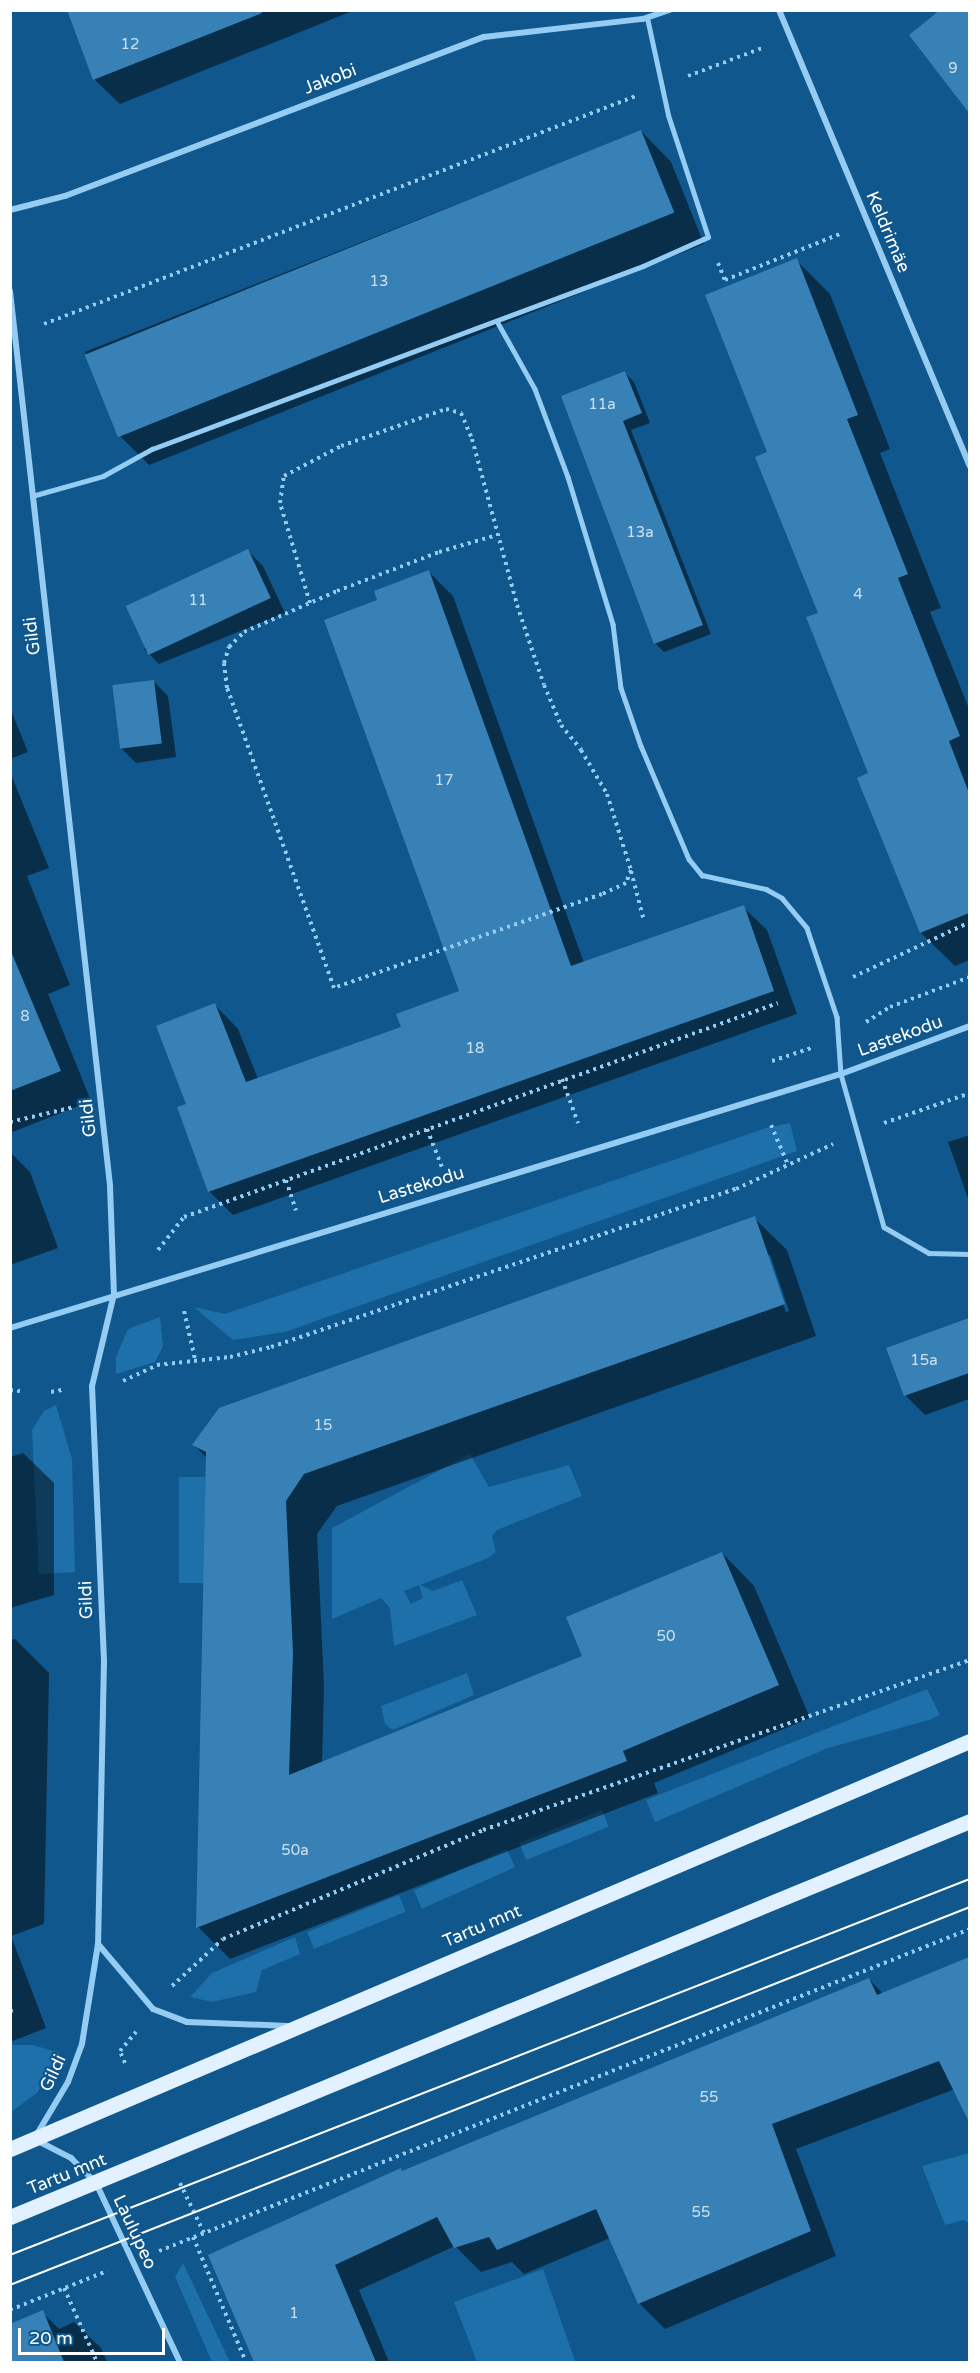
<!DOCTYPE html>
<html>
<head>
<meta charset="utf-8">
<style>
	body { margin:0 }
	#map { position:relative; width:980px; height:2373px; overflow:hidden; background:#0f578c; font-family:"Varela Round",sans-serif }
	div>[style] { position:absolute }
	[style*='--x'] { left:calc(var(--x)*1px); top:calc(var(--y)*1px); width:calc(var(--w)*1px); rotate:calc(var(--a)*1deg) }
	.green>* { inset:0; background:#1d70aa; transform-origin:0 0 }
	.shadow>* { inset:0; background:#0007 }
	.building>* { inset:0; background:#3781b6; transform-origin:0 0 }
	.path>* { height:4px; margin-top:-2px; transform-origin:0; background:repeating-linear-gradient(90deg,#95ccf3 0 3px,transparent 0 7.5px) }
	.service>* { height:4.5px; margin:-2.25px; padding:0 2.25px; transform-origin:2.25px; border-radius:2.25px; background:#95ccf3 }
	.minor>* { height:6px; margin:-3px; padding:0 3px; transform-origin:3px; border-radius:3px; background:#95ccf3 }
	.primary>* { height:15px; margin:-7.5px; padding:0 7.5px; transform-origin:7.5px; border-radius:7.5px; background:#e1f1ff }
	.tram>* { height:1.5px; margin:-0.75px; padding:0 0.75px; transform-origin:0.75px; border-radius:0.75px; background:#fff }
	span { translate:-50% -50%; white-space:nowrap; text-align:center; line-height:1.15; -webkit-text-stroke:4.5px #0f578c; paint-order:stroke }
	.number-label { font-size:15px; color:#cde0ed }
	.number-label span { -webkit-text-stroke-width:0 }
	.street-label { font-size:18px; color:#fff }
	.frame { position:absolute; inset:0; border:12px solid #fff; pointer-events:none }
	.scale { position:absolute; left:18px; top:2328px; width:147px; height:27px; box-sizing:border-box; border:3px solid #fff; border-top:0; padding-left:8px; font-size:18px; line-height:21px; white-space:nowrap; color:#fff; -webkit-text-stroke:4px #0f578c; paint-order:stroke }
</style>
</head>
<body>
<div id="map">
	<div class="green">
		<div style="clip-path:polygon(790px 1123px,797px 1151px,285px 1332px,233px 1340px,194px 1307px,225px 1314px,766px 1128px)"></div>
		<div style="clip-path:polygon(160px 1317px,163px 1346px,155px 1362px,116px 1374px,116px 1357px,128px 1329px)"></div>
		<div style="clip-path:polygon(56px 1405px,72px 1459px,75px 1572px,39px 1574px,32px 1430px,44px 1411px)"></div>
		<div style="clip-path:polygon(evenodd,470px 1454px,489px 1487px,569px 1465px,582px 1496px,497px 1530px,492px 1536px,496px 1552px,488px 1558px,420px 1585px,433px 1591px,462px 1580px,477px 1615px,394px 1646px,390px 1608px,381px 1598px,332px 1619px,332px 1528px,470px 1454px,419px 1585px,423px 1598px,411px 1604px,404px 1591px,419px 1585px)"></div>
		<div style="left:179px;top:1477px;width:26px;height:106px"></div>
		<div style="clip-path:polygon(467px 1673px,474px 1695px,393px 1730px,385px 1724px,381px 1706px)"></div>
		<div style="clip-path:polygon(927px 1689px,940px 1715px,929px 1720px,828px 1748px,655px 1822px,646px 1800px)"></div>
		<div style="left:602px;top:1810px;width:18px;height:89px;rotate:68deg"></div>
		<div style="left:507px;top:1849px;width:20px;height:102px;rotate:66deg"></div>
		<div style="left:399px;top:1895px;width:18px;height:99px;rotate:68deg"></div>
		<div style="clip-path:polygon(295px 1937px,300px 1954px,262px 1970px,256px 1992px,212px 2002px,190px 1997px,212px 1973px)"></div>
		<div style="clip-path:polygon(11px 2045px,33px 2045px,60px 2053px,37px 2093px,11px 2112px)"></div>
		<div style="clip-path:polygon(969px 2153px,969px 2223px,964px 2220px,945px 2225px,922px 2166px)"></div>
		<div style="clip-path:polygon(183px 2263px,230px 2362px,212px 2362px,175px 2277px)"></div>
		<div style="clip-path:polygon(543px 2269px,575px 2361px,477px 2362px,454px 2302px)"></div>
	</div>
	<div class="shadow">
		<div style="clip-path:polygon(68px 10px,355px 10px,120px 104px,94px 79px)"></div>
		<div style="clip-path:polygon(943px 10px,970px 10px,970px 109px,967px 106px)"></div>
		<div style="clip-path:polygon(641px 131px,671px 162px,704px 244px,149px 465px,118px 434px,85px 352px)"></div>
		<div style="clip-path:polygon(796px 260px,830px 294px,890px 449px,880px 453px,941px 608px,930px 612px,970px 711px,970px 960px,955px 966px,921px 933px,859px 779px,870px 774px,769px 453px)"></div>
		<div style="clip-path:polygon(625px 373px,634px 382px,650px 423px,631px 430px,711px 634px,664px 652px,655px 643px,563px 397px)"></div>
		<div style="clip-path:polygon(248px 551px,263px 566px,285px 613px,159px 664px,144px 649px)"></div>
		<div style="clip-path:polygon(429px 572px,453px 596px,584px 963px,743px 907px,767px 930px,797px 1014px,233px 1215px,209px 1191px,188px 1104px,215px 1005px,238px 1029px,258px 1079px,403px 1028px,461px 992px,379px 601px)"></div>
		<div style="clip-path:polygon(153px 681px,168px 696px,176px 757px,136px 763px,121px 748px)"></div>
		<div style="clip-path:polygon(10px 708px,28px 752px,10px 759px)"></div>
		<div style="clip-path:polygon(10px 772px,49px 868px,27px 876px,70px 985px,48px 994px,91px 1101px,10px 1133px)"></div>
		<div style="clip-path:polygon(970px 1135px,970px 1204px,948px 1142px)"></div>
		<div style="clip-path:polygon(10px 1152px,30px 1172px,58px 1248px,10px 1265px)"></div>
		<div style="clip-path:polygon(evenodd,754px 1218px,787px 1250px,816px 1336px,337px 1506px,317px 1534px,324px 1686px,322px 1764px,584px 1657px,722px 1553px,754px 1586px,810px 1718px,654px 1783px,658px 1793px,230px 1959px,198px 1927px,207px 1458px,194px 1445px,754px 1218px,766px 1255px,770px 1255px,789px 1311px,786px 1312px,766px 1255px)"></div>
		<div style="clip-path:polygon(958px 1342px,970px 1342px,970px 1485px,969px 1399px,925px 1415px,905px 1395px)"></div>
		<div style="clip-path:polygon(23px 1453px,54px 1483px,54px 1595px,10px 1608px,10px 1457px)"></div>
		<div style="clip-path:polygon(15px 1639px,49px 1673px,44px 1924px,11px 1936px,46px 2028px,10px 2042px,10px 1640px)"></div>
		<div style="clip-path:polygon(970px 1959px,970px 2119px,955px 2089px,796px 2149px,836px 2256px,665px 2329px,640px 2304px,610px 2238px,524px 2274px,512px 2262px,481px 2272px,455px 2246px,359px 2290px,389px 2362px,255px 2362px,210px 2256px,401px 2169px,403px 2172px,869px 1979px,883px 1994px)"></div>
		<div style="clip-path:polygon(42px 2312px,59px 2329px,74px 2322px,101px 2348px,107px 2362px,10px 2362px,10px 2325px)"></div>
	</div>
	<div class="building">
		<div style="clip-path:polygon(67px 10px,261px 10px,262px 13px,93px 80px)"></div>
		<div style="clip-path:polygon(940px 10px,969px 10px,969px 113px,909px 35px)"></div>
		<div style="left:641px;top:130px;width:89px;height:600px;rotate:68deg"></div>
		<div style="clip-path:polygon(797px 258px,858px 415px,847px 419px,908px 574px,898px 578px,960px 736px,949px 741px,969px 793px,969px 913px,920px 933px,857px 778px,868px 773px,806px 617px,818px 613px,755px 457px,767px 452px,705px 295px)"></div>
		<div style="clip-path:polygon(625px 371px,642px 413px,623px 421px,703px 625px,654px 644px,561px 396px)"></div>
		<div style="left:248px;top:549px;width:54px;height:135px;rotate:65deg"></div>
		<div style="clip-path:polygon(429px 570px,571px 966px,744px 905px,774px 991px,208px 1192px,177px 1107px,186px 1104px,156px 1026px,215px 1003px,246px 1082px,401px 1027px,396px 1014px,459px 991px,324px 620px,377px 600px,374px 591px)"></div>
		<div style="left:154px;top:680px;width:64px;height:42px;rotate:83deg"></div>
		<div style="clip-path:polygon(10px 949px,61px 1071px,10px 1091px)"></div>
		<div style="clip-path:polygon(755px 1216px,785px 1304px,304px 1474px,286px 1501px,293px 1653px,289px 1775px,582px 1656px,566px 1617px,722px 1552px,779px 1685px,623px 1751px,627px 1761px,196px 1928px,206px 1452px,192px 1445px,219px 1408px)"></div>
		<div style="clip-path:polygon(969px 1318px,969px 1373px,904px 1396px,886px 1348px)"></div>
		<div style="clip-path:polygon(969px 1957px,969px 2122px,939px 2061px,772px 2124px,811px 2231px,638px 2304px,596px 2209px,497px 2250px,489px 2237px,454px 2248px,437px 2217px,335px 2265px,376px 2362px,254px 2362px,208px 2255px,401px 2168px,402px 2171px,869px 1978px,877px 1995px)"></div>
		<div style="clip-path:polygon(43px 2310px,64px 2362px,10px 2362px,10px 2324px)"></div>
	</div>
	<div class="path">
		<div style="--x:688;--y:76;--w:82;--a:-20.6"></div>
		<div style="--x:718;--y:263;--w:18;--a:68"></div>
		<div style="--x:725;--y:280;--w:124;--a:-21.8"></div>
		<div style="--x:44;--y:324;--w:634;--a:-21.06"></div>
		<div style="--x:310;--y:603;--w:104;--a:-106.7"></div>
		<div style="--x:280;--y:503;--w:27;--a:-82"></div>
		<div style="--x:284;--y:476;--w:64;--a:-27.8"></div>
		<div style="--x:341;--y:446;--w:111;--a:-19.4"></div>
		<div style="--x:446;--y:409;--w:16;--a:15"></div>
		<div style="--x:461;--y:413;--w:28;--a:67"></div>
		<div style="--x:472;--y:439;--w:172;--a:74.8"></div>
		<div style="--x:517;--y:605;--w:84;--a:71.4"></div>
		<div style="--x:544;--y:685;--w:43;--a:67"></div>
		<div style="--x:561;--y:725;--w:32;--a:51"></div>
		<div style="--x:581;--y:750;--w:51;--a:59.4"></div>
		<div style="--x:607;--y:794;--w:80;--a:72.5"></div>
		<div style="--x:631;--y:870;--w:14;--a:111"></div>
		<div style="--x:626;--y:883;--w:26;--a:155"></div>
		<div style="--x:602;--y:894;--w:284;--a:160.7"></div>
		<div style="--x:334;--y:988;--w:319;--a:-109.6"></div>
		<div style="--x:227;--y:688;--w:25;--a:-97"></div>
		<div style="--x:224;--y:663;--w:17;--a:-73"></div>
		<div style="--x:229;--y:647;--w:21;--a:-45"></div>
		<div style="--x:244;--y:632;--w:102;--a:-23.8"></div>
		<div style="--x:337;--y:591;--w:109;--a:-20.9"></div>
		<div style="--x:439;--y:552;--w:60;--a:-16.3"></div>
		<div style="--x:631;--y:871;--w:48;--a:75.4"></div>
		<div style="--x:853;--y:977;--w:129;--a:-25.2"></div>
		<div style="--x:866;--y:1022;--w:28;--a:-32"></div>
		<div style="--x:890;--y:1007;--w:85;--a:-20.6"></div>
		<div style="--x:772;--y:1061;--w:41;--a:-18.4"></div>
		<div style="--x:562;--y:1079;--w:47;--a:70"></div>
		<div style="--x:10;--y:1122;--w:66;--a:-13.2"></div>
		<div style="--x:884;--y:1123;--w:91;--a:-19.2"></div>
		<div style="--x:771;--y:1125;--w:43;--a:67"></div>
		<div style="--x:427;--y:1129;--w:41;--a:68.5"></div>
		<div style="--x:286;--y:1180;--w:32;--a:72"></div>
		<div style="--x:158;--y:1250;--w:42;--a:-51.8"></div>
		<div style="--x:184;--y:1217;--w:631;--a:-19.81"></div>
		<div style="--x:184;--y:1311;--w:49;--a:77.1"></div>
		<div style="--x:123;--y:1381;--w:38;--a:-25"></div>
		<div style="--x:157;--y:1365;--w:73;--a:-6.3"></div>
		<div style="--x:230;--y:1357;--w:42;--a:-13.7"></div>
		<div style="--x:271;--y:1347;--w:491;--a:-18.8"></div>
		<div style="--x:736;--y:1189;--w:107;--a:-24.9"></div>
		<div style="--x:10;--y:1390;--w:10;--a:6"></div>
		<div style="--x:51;--y:1392;--w:11;--a:-10"></div>
		<div style="--x:172;--y:1986;--w:69;--a:-42.7"></div>
		<div style="--x:223;--y:1939;--w:282;--a:-22.7"></div>
		<div style="--x:483;--y:1830;--w:516;--a:-19.24"></div>
		<div style="--x:10;--y:2011;--w:7;--a:-16"></div>
		<div style="--x:125;--y:2063;--w:13;--a:-113"></div>
		<div style="--x:120;--y:2051;--w:25;--a:-50"></div>
		<div style="--x:180;--y:2183;--w:55;--a:64.4"></div>
		<div style="--x:193;--y:2237;--w:136;--a:67"></div>
		<div style="--x:159;--y:2251;--w:873;--a:-21.66"></div>
		<div style="--x:64;--y:2288;--w:81;--a:66"></div>
		<div style="--x:10;--y:2310;--w:105;--a:-21.9"></div>
	</div>
	<div class="service">
		<div style="--x:497;--y:321;--w:78;--a:60.8"></div>
		<div style="--x:535;--y:389;--w:94;--a:69.4"></div>
		<div style="--x:568;--y:477;--w:154;--a:73"></div>
		<div style="--x:613;--y:624;--w:64;--a:82.9"></div>
		<div style="--x:621;--y:688;--w:61;--a:71"></div>
		<div style="--x:641;--y:746;--w:123;--a:67"></div>
		<div style="--x:689;--y:859;--w:21;--a:51"></div>
		<div style="--x:702;--y:875;--w:66;--a:12.3"></div>
		<div style="--x:766;--y:889;--w:18;--a:29"></div>
		<div style="--x:782;--y:898;--w:39;--a:50"></div>
		<div style="--x:807;--y:928;--w:94;--a:71.4"></div>
		<div style="--x:837;--y:1017;--w:57;--a:86"></div>
		<div style="--x:841;--y:1074;--w:159;--a:74.3"></div>
		<div style="--x:884;--y:1227;--w:52;--a:30"></div>
		<div style="--x:929;--y:1253;--w:41;--a:1.4"></div>
		<div style="--x:32;--y:496;--w:74;--a:-15.7"></div>
		<div style="--x:103;--y:476;--w:56;--a:-28.9"></div>
		<div style="--x:152;--y:449;--w:524;--a:-20.44"></div>
		<div style="--x:643;--y:266;--w:71;--a:-24"></div>
		<div style="--x:708;--y:237;--w:128;--a:-108.2"></div>
		<div style="--x:668;--y:115;--w:99;--a:-102.2"></div>
	</div>
	<div class="minor">
		<div style="--x:779;--y:10;--w:494;--a:67.3"></div>
		<div style="--x:10;--y:210;--w:57;--a:-14.3"></div>
		<div style="--x:65;--y:196;--w:448;--a:-20.8"></div>
		<div style="--x:484;--y:37;--w:160;--a:-6.5"></div>
		<div style="--x:643;--y:19;--w:28;--a:-19"></div>
		<div style="--x:10;--y:291;--w:901;--a:83.62"></div>
		<div style="--x:110;--y:1186;--w:108;--a:87.9"></div>
		<div style="--x:114;--y:1294;--w:95;--a:103.4"></div>
		<div style="--x:92;--y:1386;--w:275;--a:87.5"></div>
		<div style="--x:104;--y:1661;--w:283;--a:91.2"></div>
		<div style="--x:98;--y:1944;--w:101;--a:99.1"></div>
		<div style="--x:82;--y:2044;--w:40;--a:110.2"></div>
		<div style="--x:68;--y:2082;--w:66;--a:120.8"></div>
		<div style="--x:34;--y:2139;--w:42;--a:27.2"></div>
		<div style="--x:71;--y:2158;--w:35;--a:45"></div>
		<div style="--x:96;--y:2183;--w:198;--a:64.9"></div>
		<div style="--x:10;--y:1328;--w:869;--a:-17"></div>
		<div style="--x:841;--y:1074;--w:138;--a:-20.4"></div>
		<div style="--x:98;--y:1944;--w:85;--a:49.8"></div>
		<div style="--x:153;--y:2009;--w:36;--a:21"></div>
		<div style="--x:187;--y:2022;--w:102;--a:2.2"></div>
	</div>
	<div class="primary">
		<div style="--x:10;--y:2149;--w:1043;--a:-23.03"></div>
		<div style="--x:10;--y:2217;--w:1038;--a:-22.42"></div>
	</div>
	<div class="tram">
		<div style="--x:10;--y:2255;--w:1031;--a:-21.39"></div>
		<div style="--x:10;--y:2285;--w:1032;--a:-21.49"></div>
	</div>
	<div class="number-label">
		<span style="left:130px;top:45px">12</span>
		<span style="left:953px;top:69px">9</span>
		<span style="left:379px;top:282px">13</span>
		<span style="left:602px;top:405px">11a</span>
		<span style="left:640px;top:533px">13a</span>
		<span style="left:858px;top:595px">4</span>
		<span style="left:198px;top:601px">11</span>
		<span style="left:444px;top:781px">17</span>
		<span style="left:25px;top:1017px">8</span>
		<span style="left:475px;top:1049px">18</span>
		<span style="left:924px;top:1361px">15a</span>
		<span style="left:323px;top:1426px">15</span>
		<span style="left:666px;top:1637px">50</span>
		<span style="left:295px;top:1851px">50a</span>
		<span style="left:709px;top:2098px">55</span>
		<span style="left:701px;top:2213px">55</span>
		<span style="left:294px;top:2314px">1</span>
	</div>
	<div class="street-label">
		<span style="left:330px;top:79px;rotate:-21deg">Jakobi</span>
		<span style="left:888px;top:232px;rotate:67deg">Keldrimäe</span>
		<span style="left:32px;top:636px;rotate:-97deg">Gildi</span>
		<span style="left:900px;top:1036px;rotate:-20deg">Lastekodu</span>
		<span style="left:88px;top:1118px;rotate:-96deg">Gildi</span>
		<span style="left:421px;top:1185px;rotate:-17deg">Lastekodu</span>
		<span style="left:86px;top:1600px;rotate:-92deg">Gildi</span>
		<span style="left:482px;top:1926px;rotate:-23deg">Tartu mnt</span>
		<span style="left:53px;top:2073px;rotate:-65deg">Gildi</span>
		<span style="left:67px;top:2174px;rotate:-22deg">Tartu mnt</span>
		<span style="left:135px;top:2232px;rotate:65deg">Laulupeo</span>
	</div>
	<div class="frame"></div>
	<div class="scale">20 m</div>
</div>
</body>
</html>
